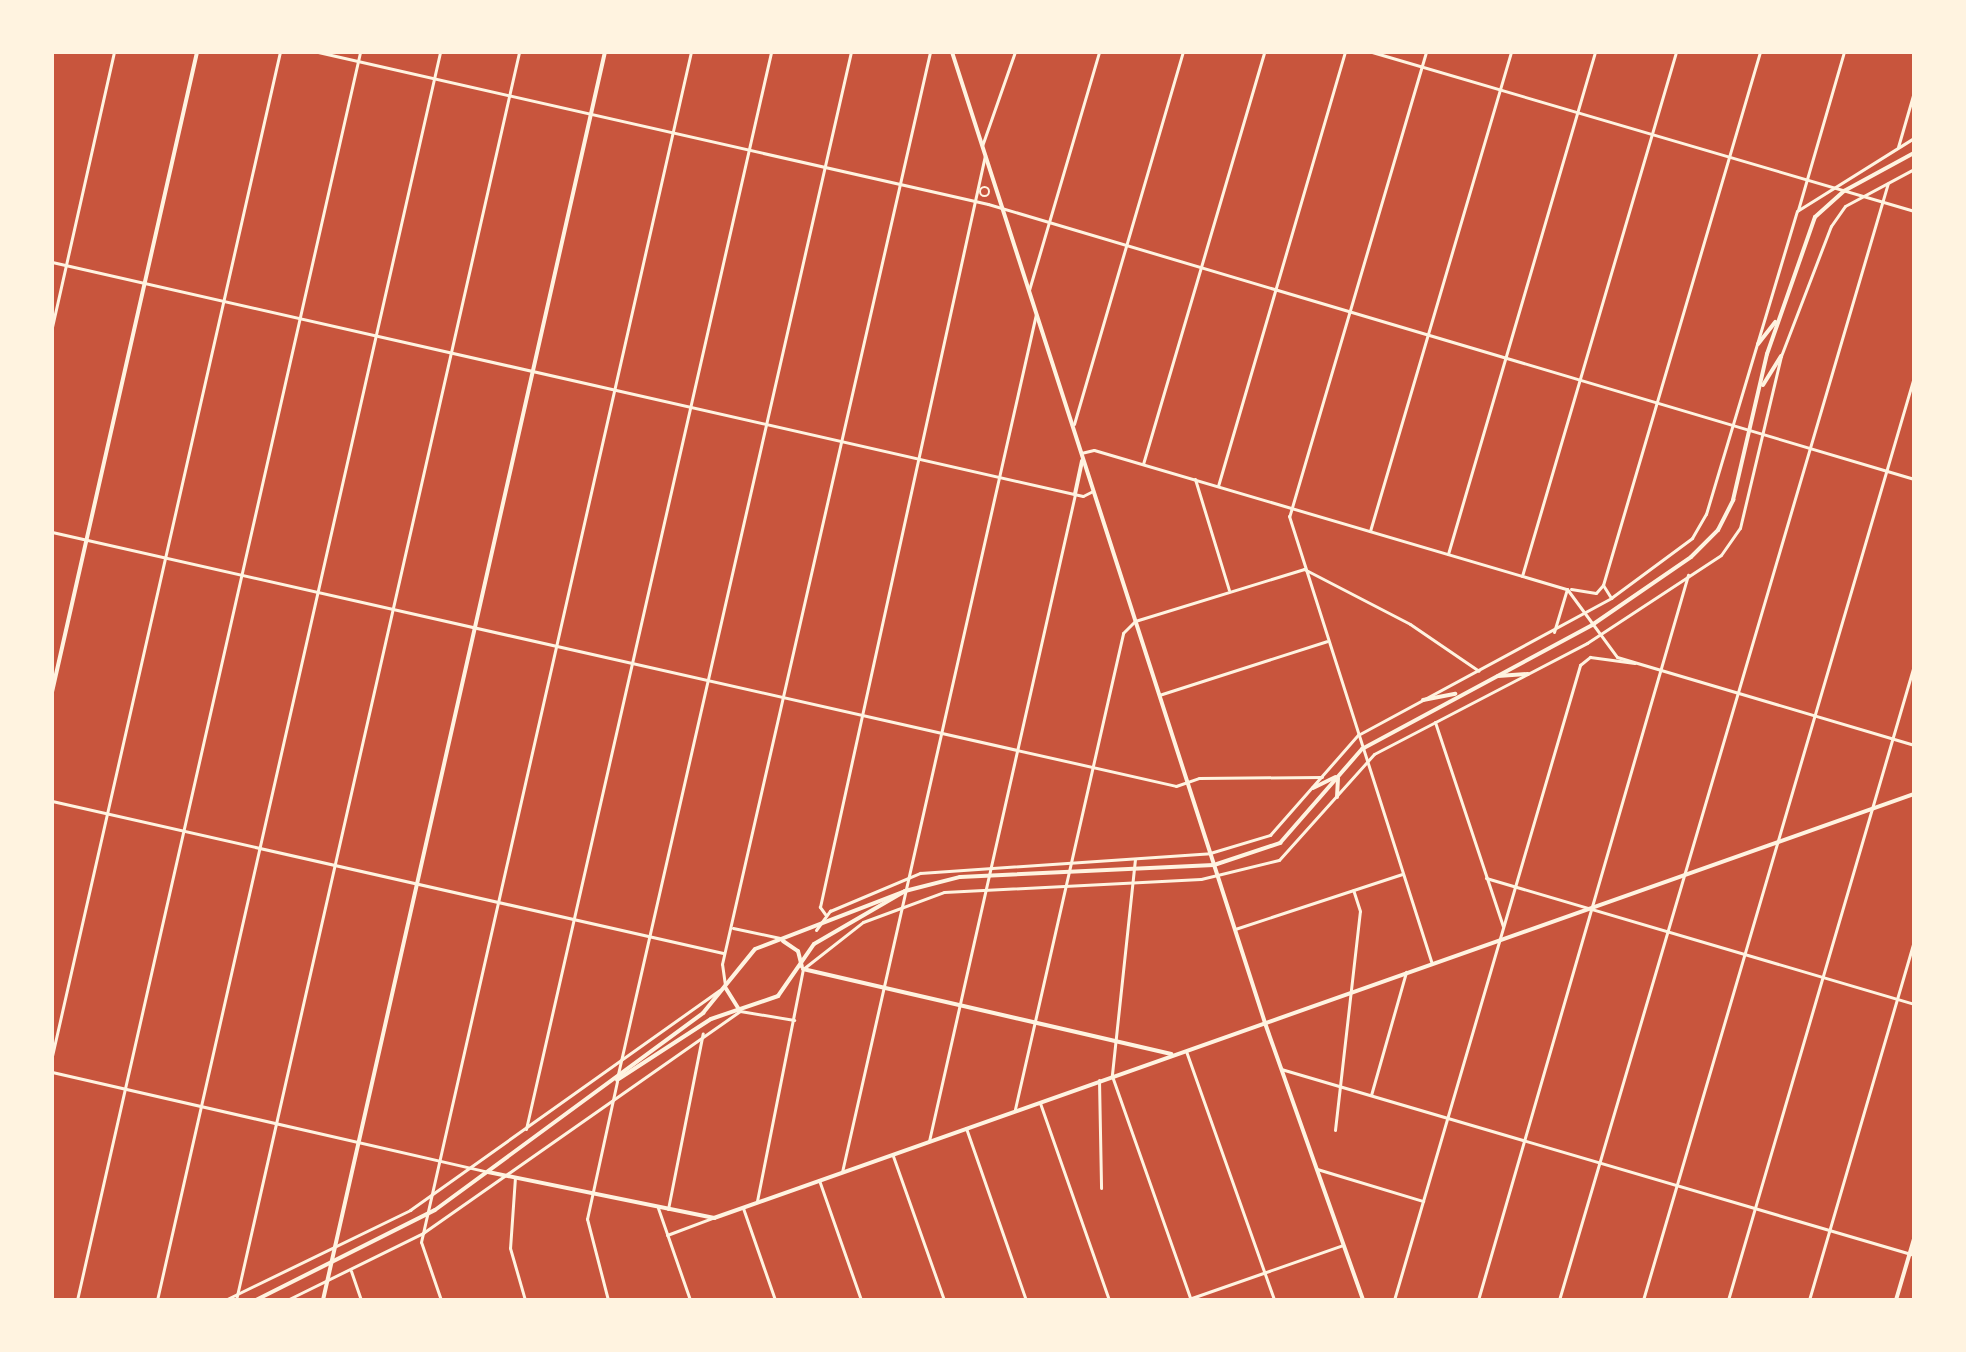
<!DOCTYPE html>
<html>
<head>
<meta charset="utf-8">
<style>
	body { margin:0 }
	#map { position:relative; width:1966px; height:1352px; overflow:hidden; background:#c8553d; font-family:Spectral,serif }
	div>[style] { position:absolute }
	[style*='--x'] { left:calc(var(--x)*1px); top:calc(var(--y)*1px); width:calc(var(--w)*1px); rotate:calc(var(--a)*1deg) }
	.pedestrian>* { height:2px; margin:-1px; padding:0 1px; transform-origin:1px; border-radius:1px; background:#fff3e0 }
	.pedestrian>.ring { margin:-1px; padding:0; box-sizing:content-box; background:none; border:2px solid #fff3e0; border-radius:50% }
	.minor>* { height:3px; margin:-1.5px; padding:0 1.5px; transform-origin:1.5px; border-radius:1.5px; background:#fff3e0 }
	.tertiary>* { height:3px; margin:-1.5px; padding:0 1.5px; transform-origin:1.5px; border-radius:1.5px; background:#fff3e0 }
	.secondary>* { height:4px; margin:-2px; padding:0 2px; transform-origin:2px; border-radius:2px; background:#fff3e0 }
	.primary>* { height:4px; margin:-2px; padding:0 2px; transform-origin:2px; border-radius:2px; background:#fff3e0 }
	span { translate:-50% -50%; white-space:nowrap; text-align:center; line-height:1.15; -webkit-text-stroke:8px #fff3e0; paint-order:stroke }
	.frame { position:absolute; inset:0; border:54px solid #fff3e0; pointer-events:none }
</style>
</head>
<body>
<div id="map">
	<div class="pedestrian">
		<div class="ring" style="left:979.5px;top:186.5px;width:7px;height:7px"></div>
	</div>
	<div class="minor">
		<div style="--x:318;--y:52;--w:687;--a:12.78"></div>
		<div style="--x:988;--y:204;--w:966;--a:16.54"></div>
		<div style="--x:1372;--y:52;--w:565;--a:16.35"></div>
		<div style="--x:1426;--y:52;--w:484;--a:106.4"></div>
		<div style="--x:1289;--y:516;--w:469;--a:72.3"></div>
		<div style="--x:982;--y:146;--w:100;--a:-70.7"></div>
		<div style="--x:1898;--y:147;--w:57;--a:-73.8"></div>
		<div style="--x:1798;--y:210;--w:165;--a:-73.8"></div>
		<div style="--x:52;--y:262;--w:1057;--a:12.79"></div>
		<div style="--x:1083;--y:496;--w:11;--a:-27"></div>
		<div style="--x:1029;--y:290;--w:248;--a:-73.6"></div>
		<div style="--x:52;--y:327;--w:282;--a:-77.3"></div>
		<div style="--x:1074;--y:424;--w:388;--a:-73.7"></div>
		<div style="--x:1143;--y:464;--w:429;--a:-73.6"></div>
		<div style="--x:1195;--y:479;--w:116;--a:73"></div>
		<div style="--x:1218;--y:486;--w:452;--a:-73.7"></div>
		<div style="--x:1370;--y:531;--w:499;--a:-73.6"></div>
		<div style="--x:52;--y:532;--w:1152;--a:12.73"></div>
		<div style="--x:1176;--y:786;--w:24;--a:-19"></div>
		<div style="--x:1199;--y:778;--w:123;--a:-0.5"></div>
		<div style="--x:1448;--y:554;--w:523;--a:-73.68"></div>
		<div style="--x:1522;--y:576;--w:546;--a:-73.62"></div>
		<div style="--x:1603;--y:585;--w:556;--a:-73.59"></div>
		<div style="--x:1159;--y:695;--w:176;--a:-17.8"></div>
		<div style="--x:1435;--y:722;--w:215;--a:71.6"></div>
		<div style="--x:52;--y:801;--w:688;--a:12.76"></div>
		<div style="--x:1135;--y:859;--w:218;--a:96.1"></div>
		<div style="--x:1112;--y:1076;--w:238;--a:70.6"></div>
		<div style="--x:1486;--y:878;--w:446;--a:16.4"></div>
		<div style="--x:825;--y:914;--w:9;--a:-126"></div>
		<div style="--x:820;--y:907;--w:770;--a:-77.62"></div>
		<div style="--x:733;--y:928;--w:48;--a:12"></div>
		<div style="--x:1235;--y:929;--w:176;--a:-18.2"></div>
		<div style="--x:725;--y:985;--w:21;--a:-98"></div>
		<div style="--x:722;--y:964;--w:935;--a:-77.15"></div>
		<div style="--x:740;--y:1011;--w:55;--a:9.5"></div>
		<div style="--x:1186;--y:1051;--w:264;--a:70.5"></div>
		<div style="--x:52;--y:1056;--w:1030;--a:-77.21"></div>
		<div style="--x:1281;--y:1069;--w:660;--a:16.37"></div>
		<div style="--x:52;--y:1072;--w:444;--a:12.9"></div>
		<div style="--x:618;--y:1074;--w:1048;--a:-77.16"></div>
		<div style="--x:1099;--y:1080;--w:108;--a:88.9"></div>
		<div style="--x:1371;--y:1095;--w:128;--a:-74.1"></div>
		<div style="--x:1040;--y:1103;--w:209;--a:70.7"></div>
		<div style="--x:1015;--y:1109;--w:488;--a:-77.2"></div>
		<div style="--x:1123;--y:633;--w:17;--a:-45"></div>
		<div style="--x:1135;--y:621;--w:177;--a:-17.1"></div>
		<div style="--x:1304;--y:569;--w:119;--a:27.4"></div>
		<div style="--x:1410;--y:624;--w:83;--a:34.3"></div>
		<div style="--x:966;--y:1128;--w:182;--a:70.8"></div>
		<div style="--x:526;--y:1129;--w:1105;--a:-77.18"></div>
		<div style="--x:1335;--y:1130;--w:220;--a:-83.5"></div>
		<div style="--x:1360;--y:911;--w:22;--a:-108"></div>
		<div style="--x:929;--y:1141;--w:663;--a:-77.28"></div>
		<div style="--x:893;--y:1156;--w:153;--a:70.5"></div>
		<div style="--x:1317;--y:1169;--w:111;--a:16.8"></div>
		<div style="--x:842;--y:1172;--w:880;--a:-77.26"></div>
		<div style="--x:515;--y:1177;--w:71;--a:94"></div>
		<div style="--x:510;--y:1248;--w:54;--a:73.9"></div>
		<div style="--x:819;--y:1180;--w:127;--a:70.7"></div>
		<div style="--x:757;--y:1201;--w:237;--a:-78.8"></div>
		<div style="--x:658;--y:1208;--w:97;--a:70.8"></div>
		<div style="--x:743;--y:1208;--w:97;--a:70.8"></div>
		<div style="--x:668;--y:1209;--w:179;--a:-78.8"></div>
		<div style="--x:667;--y:1235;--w:48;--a:-20.7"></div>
		<div style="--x:351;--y:1271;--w:31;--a:71"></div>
		<div style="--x:77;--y:1300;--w:1280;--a:-77.22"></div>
		<div style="--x:157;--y:1300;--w:1280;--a:-77.22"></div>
		<div style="--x:236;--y:1300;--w:1280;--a:-77.22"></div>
		<div style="--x:441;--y:1300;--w:61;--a:-109"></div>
		<div style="--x:421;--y:1242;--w:1220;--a:-77.22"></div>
		<div style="--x:608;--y:1300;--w:84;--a:-104.5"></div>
		<div style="--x:587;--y:1219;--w:141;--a:-77.7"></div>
		<div style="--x:1186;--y:1300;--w:166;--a:-19.3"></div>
		<div style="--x:1394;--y:1300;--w:662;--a:-73.67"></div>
		<div style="--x:1580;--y:665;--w:13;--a:-39"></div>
		<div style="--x:1590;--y:657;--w:45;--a:7.6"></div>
		<div style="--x:1478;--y:1300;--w:755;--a:-73.85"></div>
		<div style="--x:1559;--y:1300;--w:1164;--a:-73.59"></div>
		<div style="--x:1643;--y:1300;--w:962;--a:-73.64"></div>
		<div style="--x:1728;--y:1300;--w:662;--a:-73.67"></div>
		<div style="--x:1809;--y:1300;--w:374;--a:-73.7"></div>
	</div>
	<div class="tertiary">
		<div style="--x:1081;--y:453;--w:13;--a:-13"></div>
		<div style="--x:1094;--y:450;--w:493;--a:16.4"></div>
		<div style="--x:1567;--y:589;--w:84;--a:53.7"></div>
		<div style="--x:1617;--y:657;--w:310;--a:16.5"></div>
		<div style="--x:1571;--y:589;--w:25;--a:9"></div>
		<div style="--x:1596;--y:593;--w:11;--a:-49"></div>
		<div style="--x:1603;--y:585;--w:15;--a:58"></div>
		<div style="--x:1554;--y:632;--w:45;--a:-73.2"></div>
		<div style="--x:816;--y:930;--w:24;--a:-54"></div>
		<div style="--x:830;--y:911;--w:98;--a:-22.9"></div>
		<div style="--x:920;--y:873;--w:291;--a:-3.9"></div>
		<div style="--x:1210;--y:853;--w:63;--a:-16.7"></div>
		<div style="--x:1270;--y:835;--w:133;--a:-48.7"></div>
		<div style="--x:1358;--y:735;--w:288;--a:-28.4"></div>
		<div style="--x:1611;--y:598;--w:101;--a:-36.5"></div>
		<div style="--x:1692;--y:538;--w:28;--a:-60"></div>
		<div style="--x:1706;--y:514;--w:316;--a:-73.3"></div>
		<div style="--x:1797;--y:211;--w:138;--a:-32"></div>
		<div style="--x:803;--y:969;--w:76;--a:-38.1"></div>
		<div style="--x:863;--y:922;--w:86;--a:-20.3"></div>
		<div style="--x:944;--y:892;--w:257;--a:-2.9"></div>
		<div style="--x:1201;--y:879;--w:80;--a:-13.7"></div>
		<div style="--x:1279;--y:860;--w:142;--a:-48.1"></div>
		<div style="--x:1374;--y:754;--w:240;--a:-27.5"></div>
		<div style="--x:1587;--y:643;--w:160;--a:-33.3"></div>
		<div style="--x:1721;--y:555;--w:33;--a:-55"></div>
		<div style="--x:1740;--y:528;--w:177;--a:-76.6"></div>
		<div style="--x:1781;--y:356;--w:139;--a:-69"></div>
		<div style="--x:1831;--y:226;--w:24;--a:-55"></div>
		<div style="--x:1845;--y:206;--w:78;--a:-28.2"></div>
		<div style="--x:225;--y:1300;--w:206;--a:-25.9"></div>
		<div style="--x:410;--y:1210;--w:379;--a:-35.4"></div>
		<div style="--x:287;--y:1300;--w:152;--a:-26.2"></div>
		<div style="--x:423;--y:1233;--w:387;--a:-35"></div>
	</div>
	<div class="secondary">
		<div style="--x:52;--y:692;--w:656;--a:-77.23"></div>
		<div style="--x:803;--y:969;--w:378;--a:13"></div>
		<div style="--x:488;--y:1172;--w:231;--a:11.5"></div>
		<div style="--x:714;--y:1218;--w:1273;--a:-19.46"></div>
		<div style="--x:323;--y:1300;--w:1279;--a:-77.27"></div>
		<div style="--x:1896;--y:1300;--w:64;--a:-73.6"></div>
	</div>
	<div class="primary">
		<div style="--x:952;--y:52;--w:1020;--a:72.13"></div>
		<div style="--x:1265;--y:1023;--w:294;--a:70.5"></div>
		<div style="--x:1758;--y:344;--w:28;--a:-52"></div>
		<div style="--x:1763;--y:385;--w:34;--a:-58"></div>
		<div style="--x:1075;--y:494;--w:34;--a:-78"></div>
		<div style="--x:1498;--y:676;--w:30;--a:-4"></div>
		<div style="--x:1423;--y:700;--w:33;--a:-11"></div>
		<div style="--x:1313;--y:788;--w:25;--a:-26"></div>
		<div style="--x:1337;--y:797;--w:19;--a:-87"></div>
		<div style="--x:783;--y:941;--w:18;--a:34"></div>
		<div style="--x:798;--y:951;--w:16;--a:76"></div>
		<div style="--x:725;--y:987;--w:28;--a:58"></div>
		<div style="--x:617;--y:1080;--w:112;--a:-33"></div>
		<div style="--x:711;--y:1019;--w:71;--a:-18.9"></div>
		<div style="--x:778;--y:996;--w:63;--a:-55.3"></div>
		<div style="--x:814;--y:944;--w:105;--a:-30.2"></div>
		<div style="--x:905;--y:891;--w:57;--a:-14.3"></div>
		<div style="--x:960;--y:877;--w:254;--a:-2.7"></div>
		<div style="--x:1214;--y:865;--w:70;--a:-18.4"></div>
		<div style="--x:1280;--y:843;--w:125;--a:-48.9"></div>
		<div style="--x:1362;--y:749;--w:261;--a:-28.3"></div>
		<div style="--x:1592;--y:625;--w:120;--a:-34.5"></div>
		<div style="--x:1691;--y:557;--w:38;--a:-45"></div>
		<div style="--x:1718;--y:530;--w:34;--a:-63"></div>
		<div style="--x:1733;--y:500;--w:150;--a:-76.9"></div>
		<div style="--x:1767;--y:354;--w:145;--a:-70.7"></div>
		<div style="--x:1815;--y:217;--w:39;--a:-42"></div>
		<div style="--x:1844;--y:191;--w:80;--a:-28.5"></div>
		<div style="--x:256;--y:1300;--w:200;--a:-26.7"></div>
		<div style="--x:435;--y:1210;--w:333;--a:-36.3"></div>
		<div style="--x:703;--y:1013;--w:82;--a:-50.9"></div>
		<div style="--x:755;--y:949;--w:161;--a:-21.1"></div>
	</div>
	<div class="frame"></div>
</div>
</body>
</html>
